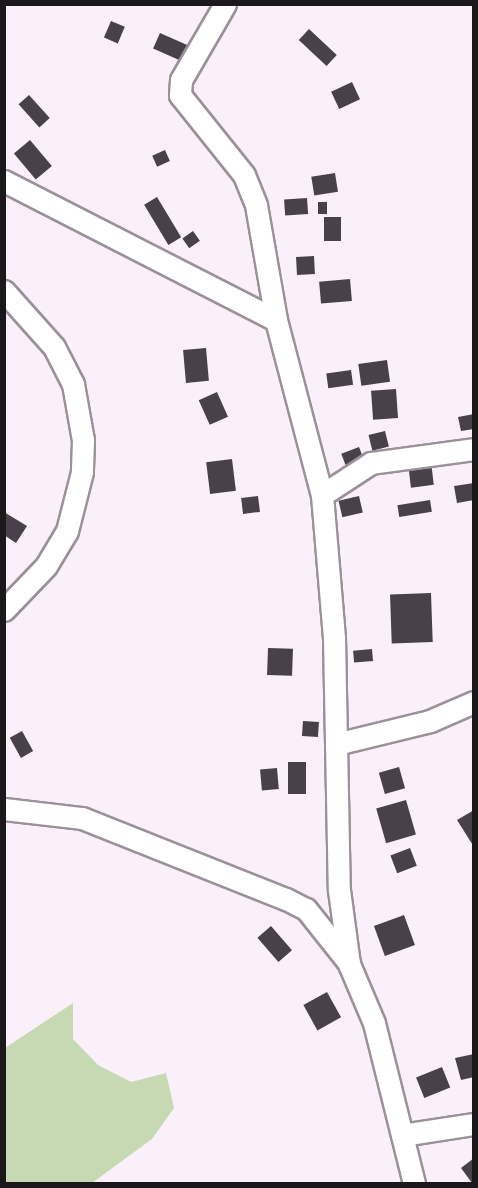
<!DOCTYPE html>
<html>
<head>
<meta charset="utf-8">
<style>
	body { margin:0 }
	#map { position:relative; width:478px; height:1188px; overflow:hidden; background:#faf0f9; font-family:Overpass,sans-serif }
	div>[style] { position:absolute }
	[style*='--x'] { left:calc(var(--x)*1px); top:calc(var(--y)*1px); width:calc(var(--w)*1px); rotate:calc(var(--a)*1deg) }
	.green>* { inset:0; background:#c6d9b3 }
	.building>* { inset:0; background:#494149; transform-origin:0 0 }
	.roads { filter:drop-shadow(2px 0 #9a9199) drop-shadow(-2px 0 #9a9199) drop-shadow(0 2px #9a9199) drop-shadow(0 -2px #9a9199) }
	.minor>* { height:21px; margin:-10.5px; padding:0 10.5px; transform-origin:10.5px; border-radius:10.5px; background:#fff }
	span { translate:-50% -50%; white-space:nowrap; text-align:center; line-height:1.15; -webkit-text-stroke:6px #fff; paint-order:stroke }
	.frame { position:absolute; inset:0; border:6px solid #1b181b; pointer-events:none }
</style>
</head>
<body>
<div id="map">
	<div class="green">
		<div style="clip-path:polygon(73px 1003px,73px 1039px,98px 1065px,131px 1082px,166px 1073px,174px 1108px,152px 1139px,92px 1183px,5px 1183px,5px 1048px)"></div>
	</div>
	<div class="building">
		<div style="left:111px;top:21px;width:15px;height:18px;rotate:23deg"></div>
		<div style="left:309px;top:29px;width:38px;height:15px;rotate:43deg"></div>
		<div style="left:160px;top:33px;width:34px;height:17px;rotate:24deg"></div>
		<div style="left:352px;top:82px;width:19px;height:23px;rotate:65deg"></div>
		<div style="left:29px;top:95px;width:31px;height:14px;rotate:48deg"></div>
		<div style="left:30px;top:140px;width:34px;height:21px;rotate:50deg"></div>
		<div style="left:165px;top:150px;width:12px;height:14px;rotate:66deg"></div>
		<div style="left:335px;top:173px;width:19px;height:24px;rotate:81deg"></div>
		<div style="left:157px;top:197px;width:47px;height:15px;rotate:59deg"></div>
		<div style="left:307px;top:198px;width:16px;height:23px;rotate:86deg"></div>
		<div style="left:318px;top:202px;width:9px;height:12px"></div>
		<div style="left:341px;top:217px;width:24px;height:17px;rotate:90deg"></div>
		<div style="left:193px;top:231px;width:12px;height:13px;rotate:55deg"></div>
		<div style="left:314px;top:256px;width:18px;height:18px;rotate:87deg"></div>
		<div style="left:350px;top:279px;width:22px;height:31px;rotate:85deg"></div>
		<div style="left:206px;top:348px;width:33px;height:23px;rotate:85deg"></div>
		<div style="left:387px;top:360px;width:22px;height:29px;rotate:82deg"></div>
		<div style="left:351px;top:370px;width:15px;height:25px;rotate:82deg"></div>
		<div style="left:396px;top:389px;width:29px;height:25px;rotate:86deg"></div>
		<div style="left:217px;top:392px;width:27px;height:20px;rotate:66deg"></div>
		<div style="clip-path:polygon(474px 414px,474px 429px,461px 431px,458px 417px)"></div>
		<div style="left:385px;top:431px;width:16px;height:17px;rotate:76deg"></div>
		<div style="left:359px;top:447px;width:14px;height:19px;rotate:69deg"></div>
		<div style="left:232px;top:459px;width:32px;height:26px;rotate:83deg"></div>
		<div style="left:431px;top:462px;width:23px;height:23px;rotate:83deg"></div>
		<div style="clip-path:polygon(474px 483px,474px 500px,457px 503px,454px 486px)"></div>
		<div style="left:258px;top:496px;width:16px;height:17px;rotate:83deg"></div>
		<div style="left:359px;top:496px;width:17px;height:21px;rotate:77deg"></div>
		<div style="left:430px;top:500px;width:12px;height:33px;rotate:81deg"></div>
		<div style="clip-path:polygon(4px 512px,27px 526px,16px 543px,4px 535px)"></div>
		<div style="left:431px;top:593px;width:49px;height:41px;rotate:88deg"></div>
		<div style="left:268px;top:648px;width:25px;height:27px;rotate:2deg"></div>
		<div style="left:372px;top:649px;width:12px;height:19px;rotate:85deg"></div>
		<div style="left:303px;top:721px;width:16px;height:15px;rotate:4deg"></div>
		<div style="left:22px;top:731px;width:23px;height:14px;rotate:61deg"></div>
		<div style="left:288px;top:762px;width:18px;height:32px"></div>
		<div style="left:399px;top:767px;width:22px;height:21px;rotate:74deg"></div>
		<div style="left:277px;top:768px;width:21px;height:17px;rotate:85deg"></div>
		<div style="left:406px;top:800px;width:36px;height:31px;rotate:74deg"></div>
		<div style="clip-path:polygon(474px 810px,474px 847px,457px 820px)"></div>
		<div style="left:410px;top:848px;width:19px;height:21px;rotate:69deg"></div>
		<div style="left:404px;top:915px;width:32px;height:32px;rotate:70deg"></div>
		<div style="left:271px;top:926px;width:32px;height:18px;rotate:49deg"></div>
		<div style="left:327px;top:992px;width:29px;height:27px;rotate:61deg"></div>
		<div style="clip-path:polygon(474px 1054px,474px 1077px,461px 1080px,455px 1058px)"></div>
		<div style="left:442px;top:1067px;width:22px;height:28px;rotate:68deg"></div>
		<div style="clip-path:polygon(474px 1158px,474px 1181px,472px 1183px,461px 1168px)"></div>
	</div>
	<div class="roads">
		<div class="minor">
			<div style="--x:225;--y:4;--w:88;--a:120.1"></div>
			<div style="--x:181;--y:80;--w:15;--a:94"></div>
			<div style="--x:180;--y:95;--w:102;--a:51.3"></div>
			<div style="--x:244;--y:175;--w:32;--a:68"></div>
			<div style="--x:256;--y:205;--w:117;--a:80.1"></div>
			<div style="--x:4;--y:181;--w:305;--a:27.1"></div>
			<div style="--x:276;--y:320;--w:181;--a:75.3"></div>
			<div style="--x:322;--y:495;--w:144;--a:85.2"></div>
			<div style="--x:334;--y:638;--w:252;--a:88.9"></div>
			<div style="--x:339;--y:890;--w:75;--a:82.3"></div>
			<div style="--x:349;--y:964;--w:64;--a:67"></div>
			<div style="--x:374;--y:1023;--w:166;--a:76"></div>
			<div style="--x:4;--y:291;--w:75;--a:48.2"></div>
			<div style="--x:54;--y:347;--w:42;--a:62.8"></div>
			<div style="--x:73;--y:384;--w:57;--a:79.9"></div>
			<div style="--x:83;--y:440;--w:32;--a:92"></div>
			<div style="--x:82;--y:472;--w:61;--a:104.3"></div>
			<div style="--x:67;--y:531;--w:41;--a:121"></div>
			<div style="--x:46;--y:566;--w:61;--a:133.7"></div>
			<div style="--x:322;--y:495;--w:59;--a:-33.1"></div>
			<div style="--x:371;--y:463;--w:104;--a:-7.7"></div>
			<div style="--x:336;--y:744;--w:97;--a:-13.7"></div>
			<div style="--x:430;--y:721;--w:48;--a:-23.4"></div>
			<div style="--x:4;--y:809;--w:79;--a:6.6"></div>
			<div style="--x:82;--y:818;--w:219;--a:21.7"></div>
			<div style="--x:286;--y:899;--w:22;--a:27"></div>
			<div style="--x:306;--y:909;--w:69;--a:51.5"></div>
			<div style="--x:402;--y:1135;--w:73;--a:-8.7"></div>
		</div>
	</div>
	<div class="frame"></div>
</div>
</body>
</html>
